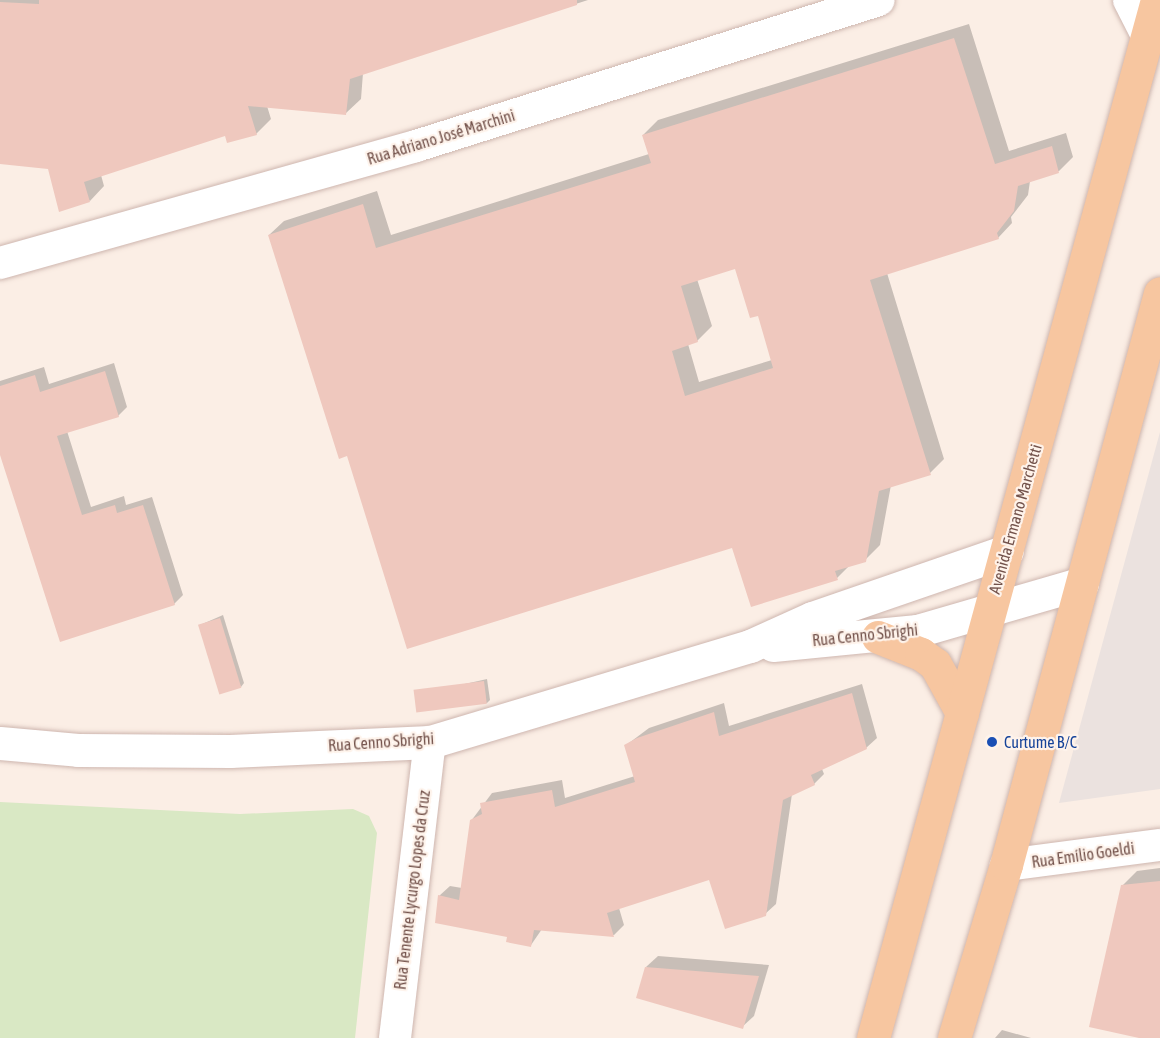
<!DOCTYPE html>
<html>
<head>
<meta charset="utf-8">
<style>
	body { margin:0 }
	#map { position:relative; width:1160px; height:1038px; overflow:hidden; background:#fbeee5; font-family:"Asap Condensed",sans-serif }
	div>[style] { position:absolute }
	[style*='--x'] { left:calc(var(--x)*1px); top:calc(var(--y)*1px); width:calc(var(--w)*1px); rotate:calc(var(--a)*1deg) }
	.industrial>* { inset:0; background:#ebe2df }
	.green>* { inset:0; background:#d9e8c4 }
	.shadow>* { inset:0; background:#0003 }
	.building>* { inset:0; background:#efc8be; transform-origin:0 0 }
	.roads { filter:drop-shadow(0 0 2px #ceb6af) drop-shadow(0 0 2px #ceb6af) }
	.street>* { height:32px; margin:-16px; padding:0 16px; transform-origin:16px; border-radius:16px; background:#fff }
	.secondary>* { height:33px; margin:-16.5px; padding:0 16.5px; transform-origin:16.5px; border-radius:16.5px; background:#fff }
	.primary>* { height:33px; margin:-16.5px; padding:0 16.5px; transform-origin:16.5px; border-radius:16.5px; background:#f7c6a0 }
	.dots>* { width:16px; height:16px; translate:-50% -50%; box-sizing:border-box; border:3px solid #fef3eb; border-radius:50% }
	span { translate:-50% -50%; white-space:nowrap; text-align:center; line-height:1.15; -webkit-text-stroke:4.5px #fef3eb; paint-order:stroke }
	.street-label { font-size:16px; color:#73524b }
	.transit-label { font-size:16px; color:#164399 }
	.left { translate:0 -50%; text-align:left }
</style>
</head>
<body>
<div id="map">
	<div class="industrial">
		<i style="clip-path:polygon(1160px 432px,1160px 789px,1059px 803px)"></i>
	</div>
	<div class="green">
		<i style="clip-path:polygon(0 802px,240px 814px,353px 809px,369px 816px,377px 833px,355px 1038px,0 1038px)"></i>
	</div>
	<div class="shadow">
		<i style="clip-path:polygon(0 0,588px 0,363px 73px,361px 99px,346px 113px,267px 106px,271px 119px,256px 134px,226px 134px,101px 175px,104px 186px,90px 201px,49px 168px,0 163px)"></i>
		<i style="clip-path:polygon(evenodd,969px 24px,1009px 151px,1066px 133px,1073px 157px,1059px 171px,1030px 181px,1028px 195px,1011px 217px,1012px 223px,998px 238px,887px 273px,944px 459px,930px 473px,891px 485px,880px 545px,865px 560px,851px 564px,837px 578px,733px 546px,348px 455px,269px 235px,284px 221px,377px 191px,391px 235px,649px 154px,643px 135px,658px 120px,969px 24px,735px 267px,759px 314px,772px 360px,699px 382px,688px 344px,697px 341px,712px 326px,697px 279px,735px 267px)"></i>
		<i style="clip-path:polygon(114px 363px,127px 407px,118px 416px,67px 431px,91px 507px,124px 496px,126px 505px,152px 497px,183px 595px,174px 604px,0 452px,0 381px,44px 367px,49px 384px)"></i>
		<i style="clip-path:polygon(223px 615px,244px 683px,241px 687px,200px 625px)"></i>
		<i style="clip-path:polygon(487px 679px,490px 700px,487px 703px,416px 695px)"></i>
		<i style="clip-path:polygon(862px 684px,877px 738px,866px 748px,822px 769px,824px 774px,814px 784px,792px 794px,776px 904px,765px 914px,710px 878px,619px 908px,624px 925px,614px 935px,542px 929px,531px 945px,439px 896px,450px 886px,462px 888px,471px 821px,492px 793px,562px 780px,565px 798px,635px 776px,625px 746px,649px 728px,724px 703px,729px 726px)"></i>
		<i style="clip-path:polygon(1160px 868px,1160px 1038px,1146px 1038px,1122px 886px,1137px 871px)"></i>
		<i style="clip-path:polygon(658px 956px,769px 965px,754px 1016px,742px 1027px,646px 967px)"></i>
		<i style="clip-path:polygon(1002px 1030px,1031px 1038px,995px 1038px)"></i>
	</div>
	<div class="building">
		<i style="clip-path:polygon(39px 0,577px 0,577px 5px,350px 79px,346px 115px,248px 106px,257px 135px,227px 143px,225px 136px,84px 182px,90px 202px,59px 212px,48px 169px,0 164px,0 2px,39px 4px)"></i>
		<i style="clip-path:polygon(evenodd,954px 38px,995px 164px,1052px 146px,1059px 173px,1018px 186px,1014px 211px,997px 233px,999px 239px,870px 280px,931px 475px,879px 491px,866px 562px,835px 571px,838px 580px,751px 607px,732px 548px,407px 649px,347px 456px,339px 459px,268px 235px,363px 204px,376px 248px,651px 163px,642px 135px,954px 38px,735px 269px,750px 318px,758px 316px,773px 368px,685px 396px,672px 351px,698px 342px,681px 286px,735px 269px)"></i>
		<i style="clip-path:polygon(105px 371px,119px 417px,57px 436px,82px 515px,115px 505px,117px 513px,143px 505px,175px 605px,60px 642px,0 455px,0 386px,35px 375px,40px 392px)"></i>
		<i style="left:220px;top:618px;width:73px;height:23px;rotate:73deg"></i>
		<i style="left:484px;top:681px;width:23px;height:71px;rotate:83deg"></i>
		<i style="clip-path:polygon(852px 693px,867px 749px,811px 775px,815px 785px,783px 800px,766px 916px,725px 929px,709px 880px,607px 913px,614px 937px,534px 930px,531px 947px,506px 942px,507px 937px,435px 923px,438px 895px,459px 900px,470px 820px,482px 814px,480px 803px,552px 790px,555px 807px,635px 782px,624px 745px,637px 738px,714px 712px,719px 736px)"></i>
		<i style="clip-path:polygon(1160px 881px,1160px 1038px,1139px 1038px,1089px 1027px,1121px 885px)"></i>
		<i style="clip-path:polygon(645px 967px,759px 976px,743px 1029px,636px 998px)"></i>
	</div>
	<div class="roads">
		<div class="street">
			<i style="--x:1129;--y:0;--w:39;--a:63"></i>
			<i style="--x:0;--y:263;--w:432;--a:-15.7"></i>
			<i style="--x:416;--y:146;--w:485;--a:-17.5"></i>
			<i style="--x:1006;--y:865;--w:155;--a:-7.4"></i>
			<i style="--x:395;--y:1038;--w:298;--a:-83.3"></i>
		</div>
		<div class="secondary">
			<i style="--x:773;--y:645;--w:145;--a:-5.6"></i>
			<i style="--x:917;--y:631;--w:172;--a:-16.2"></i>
			<i style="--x:0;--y:743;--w:78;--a:5.1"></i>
			<i style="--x:78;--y:750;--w:152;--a:0.4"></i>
			<i style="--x:230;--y:751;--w:200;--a:-2.6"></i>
			<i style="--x:430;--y:742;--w:334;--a:-16.7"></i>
			<i style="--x:750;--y:646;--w:68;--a:-24.3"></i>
			<i style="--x:812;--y:618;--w:206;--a:-19"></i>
		</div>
		<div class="primary">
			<i style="--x:878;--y:637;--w:46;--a:21.6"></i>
			<i style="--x:921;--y:654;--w:17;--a:36"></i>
			<i style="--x:935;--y:664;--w:56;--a:61.1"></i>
			<i style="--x:873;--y:1038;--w:1076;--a:-74.7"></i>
			<i style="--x:954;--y:1038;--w:181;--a:-73.3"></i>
			<i style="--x:1006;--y:865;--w:592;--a:-74.93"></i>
		</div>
	</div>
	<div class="dots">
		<i style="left:992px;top:742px;background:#1a4fb4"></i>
	</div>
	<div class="street-label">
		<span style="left:441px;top:137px;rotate:-17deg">Rua Adriano José Marchini</span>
		<span style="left:1015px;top:519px;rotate:-74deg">Avenida Ermano Marchetti</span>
		<span style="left:865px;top:635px;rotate:-6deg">Rua Cenno Sbrighi</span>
		<span style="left:381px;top:742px;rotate:-4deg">Rua Cenno Sbrighi</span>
		<span style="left:1083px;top:855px;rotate:-8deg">Rua Emílio Goeldi</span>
		<span style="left:412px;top:890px;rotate:-83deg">Rua Tenente Lycurgo Lopes da Cruz</span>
	</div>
	<div class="transit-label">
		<span class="left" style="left:1004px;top:742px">Curtume B/C</span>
	</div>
</div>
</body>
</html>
